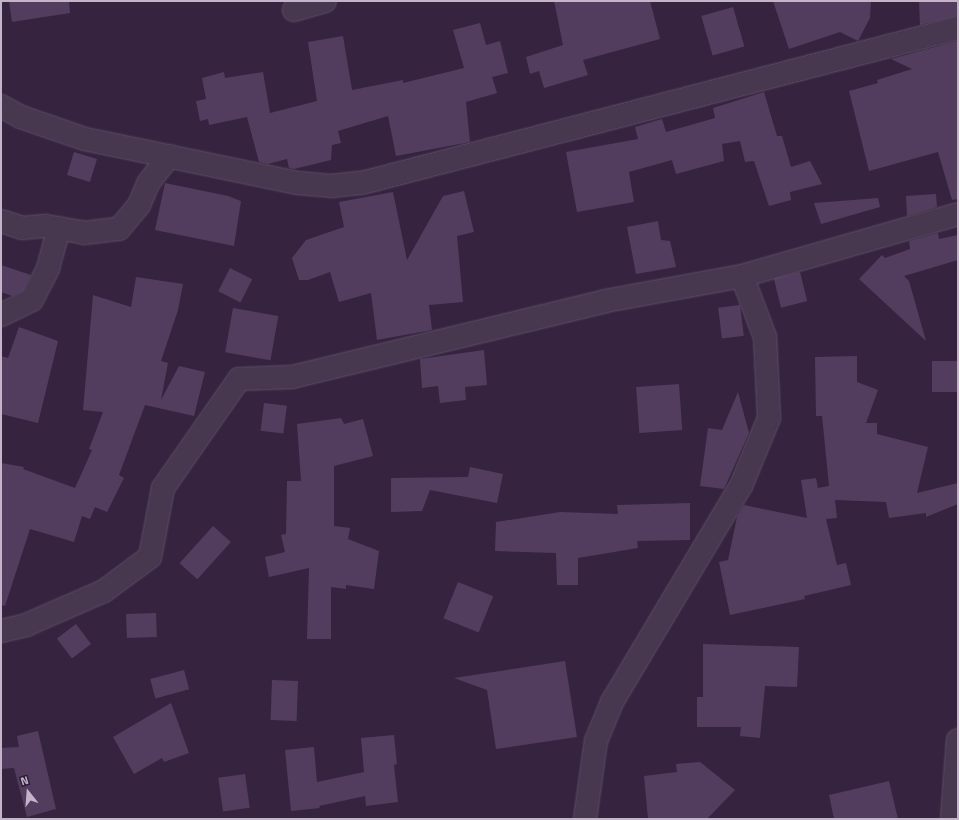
<!DOCTYPE html>
<html>
<head>
<meta charset="utf-8">
<style>
	body { margin:0 }
	#map { position:relative; width:959px; height:820px; overflow:hidden; background:#362340; font-family:"Titillium Web",sans-serif }
	div>[style] { position:absolute }
	[style*='--x'] { left:calc(var(--x)*1px); top:calc(var(--y)*1px); width:calc(var(--w)*1px); rotate:calc(var(--a)*1deg) }
	.building>* { inset:0; background:#523d5e; transform-origin:0 0 }
	.roads { filter:drop-shadow(0 0 1px #5f4f67) drop-shadow(0 0 1px #5f4f67) }
	.minor>* { height:22px; margin:-11px; padding:0 11px; transform-origin:11px; border-radius:11px; background:#47374f }
	span { translate:-50% -50%; white-space:nowrap; text-align:center; line-height:1.15; -webkit-text-stroke:3px #2c1c34; paint-order:stroke }
	.frame { position:absolute; inset:0; border:2px solid #c3b4ca; pointer-events:none }
	.north { position:absolute; left:8px; top:772px; width:40px; height:40px; -webkit-text-stroke:3px #2c1c34; paint-order:stroke; rotate:343deg; font-size:11px; font-weight:700; line-height:16px; text-align:center; color:#c3b4ca }
	.north::after { content:''; display:block; margin:auto; width:14px; height:18px; background:#c3b4ca; clip-path:polygon(50% 0,100% 100%,50% 72%,0 100%) }
</style>
</head>
<body>
<div id="map">
	<div class="building">
		<i style="clip-path:polygon(9px 1px,69px 1px,70px 13px,12px 22px)"></i>
		<i style="clip-path:polygon(554px 1px,650px 1px,660px 39px,583px 60px,588px 75px,544px 88px,539px 71px,530px 74px,526px 57px,563px 45px)"></i>
		<i style="clip-path:polygon(773px 1px,871px 1px,870px 18px,858px 41px,840px 32px,789px 49px)"></i>
		<i style="clip-path:polygon(919px 1px,957px 1px,957px 16px,920px 25px)"></i>
		<i style="left:733px;top:7px;width:41px;height:33px;rotate:74deg"></i>
		<i style="clip-path:polygon(480px 23px,486px 45px,500px 41px,508px 73px,492px 77px,497px 93px,466px 102px,470px 142px,396px 156px,388px 116px,338px 131px,341px 143px,332px 145px,331px 160px,294px 169px,289px 168px,287px 159px,268px 164px,259px 162px,247px 117px,209px 125px,208px 119px,200px 121px,196px 101px,206px 99px,202px 78px,224px 72px,225px 78px,263px 72px,270px 113px,317px 101px,308px 42px,343px 36px,352px 90px,403px 80px,403px 83px,464px 68px,453px 30px)"></i>
		<i style="clip-path:polygon(957px 41px,958px 199px,952px 200px,938px 152px,869px 171px,849px 91px,878px 83px,877px 80px,912px 69px,891px 59px)"></i>
		<i style="clip-path:polygon(764px 92px,777px 136px,782px 136px,791px 167px,810px 161px,822px 184px,790px 192px,791px 200px,769px 206px,754px 161px,745px 162px,740px 141px,722px 144px,724px 161px,676px 174px,672px 160px,629px 172px,634px 202px,577px 212px,566px 152px,638px 139px,635px 127px,662px 119px,666px 132px,715px 118px,713px 108px)"></i>
		<i style="left:74px;top:152px;width:24px;height:24px;rotate:17deg"></i>
		<i style="clip-path:polygon(165px 183px,228px 196px,241px 201px,234px 246px,155px 230px)"></i>
		<i style="clip-path:polygon(464px 191px,474px 232px,457px 236px,463px 302px,429px 305px,432px 330px,377px 340px,371px 293px,339px 302px,330px 272px,308px 280px,299px 280px,292px 258px,306px 240px,344px 227px,339px 202px,393px 192px,407px 260px,443px 196px)"></i>
		<i style="clip-path:polygon(936px 194px,937px 207px,907px 216px,906px 196px)"></i>
		<i style="clip-path:polygon(878px 198px,880px 207px,821px 224px,814px 203px)"></i>
		<i style="clip-path:polygon(658px 221px,661px 240px,670px 241px,676px 267px,636px 274px,627px 227px)"></i>
		<i style="clip-path:polygon(938px 233px,939px 239px,958px 235px,958px 260px,904px 276px,909px 281px,926px 341px,859px 279px,882px 255px,885px 258px,910px 249px,909px 241px)"></i>
		<i style="clip-path:polygon(1px 265px,31px 275px,23px 291px,12px 296px,1px 292px)"></i>
		<i style="left:230px;top:268px;width:25px;height:26px;rotate:27deg"></i>
		<i style="left:800px;top:272px;width:30px;height:27px;rotate:76deg"></i>
		<i style="clip-path:polygon(136px 277px,183px 284px,178px 310px,161px 361px,168px 363px,161px 400px,179px 366px,205px 372px,194px 416px,145px 405px,119px 475px,124px 478px,107px 512px,95px 507px,90px 519px,82px 516px,74px 542px,30px 529px,5px 606px,1px 605px,1px 463px,24px 467px,23px 469px,75px 488px,92px 450px,89px 449px,103px 412px,83px 410px,93px 295px,131px 307px)"></i>
		<i style="left:740px;top:305px;width:31px;height:22px;rotate:83deg"></i>
		<i style="left:233px;top:308px;width:46px;height:45px;rotate:10deg"></i>
		<i style="clip-path:polygon(19px 327px,58px 341px,38px 423px,1px 414px,1px 356px,8px 358px)"></i>
		<i style="clip-path:polygon(484px 350px,487px 385px,465px 387px,466px 400px,440px 403px,438px 386px,422px 388px,420px 359px)"></i>
		<i style="clip-path:polygon(857px 356px,857px 382px,878px 390px,866px 423px,877px 423px,877px 434px,928px 447px,917px 493px,958px 483px,958px 504px,926px 517px,926px 513px,889px 518px,886px 502px,835px 500px,837px 518px,826px 519px,837px 565px,846px 563px,851px 585px,804px 596px,805px 599px,730px 615px,719px 562px,728px 560px,737px 517px,744px 505px,807px 518px,801px 480px,816px 478px,818px 488px,829px 486px,822px 416px,816px 416px,815px 357px)"></i>
		<i style="left:958px;top:361px;width:31px;height:26px;rotate:90deg"></i>
		<i style="left:679px;top:384px;width:46px;height:43px;rotate:86deg"></i>
		<i style="clip-path:polygon(738px 392px,749px 433px,724px 489px,700px 486px,708px 428px,722px 430px)"></i>
		<i style="left:264px;top:403px;width:23px;height:28px;rotate:7deg"></i>
		<i style="clip-path:polygon(341px 418px,344px 424px,363px 419px,373px 456px,334px 466px,334px 526px,350px 528px,348px 539px,379px 551px,374px 589px,346px 585px,346px 589px,331px 587px,331px 639px,307px 639px,309px 568px,269px 577px,265px 557px,285px 552px,281px 535px,286px 534px,287px 481px,301px 481px,297px 424px)"></i>
		<i style="clip-path:polygon(470px 467px,503px 474px,497px 503px,430px 490px,422px 511px,391px 512px,391px 478px,468px 477px)"></i>
		<i style="clip-path:polygon(690px 503px,690px 540px,637px 541px,638px 548px,578px 558px,578px 585px,557px 585px,556px 553px,495px 551px,496px 522px,560px 512px,618px 514px,617px 505px)"></i>
		<i style="left:213px;top:526px;width:24px;height:50px;rotate:42deg"></i>
		<i style="left:458px;top:582px;width:38px;height:39px;rotate:22deg"></i>
		<i style="left:156px;top:613px;width:24px;height:30px;rotate:88deg"></i>
		<i style="left:76px;top:624px;width:25px;height:24px;rotate:53deg"></i>
		<i style="clip-path:polygon(703px 644px,799px 647px,797px 687px,765px 686px,760px 738px,740px 736px,741px 727px,697px 727px,697px 697px,703px 697px)"></i>
		<i style="clip-path:polygon(565px 661px,577px 737px,496px 749px,487px 690px,454px 678px)"></i>
		<i style="left:184px;top:670px;width:20px;height:35px;rotate:75deg"></i>
		<i style="left:272px;top:680px;width:26px;height:40px;rotate:2deg"></i>
		<i style="clip-path:polygon(171px 703px,189px 753px,164px 762px,162px 758px,134px 774px,113px 737px)"></i>
		<i style="clip-path:polygon(38px 731px,56px 809px,27px 817px,14px 768px,1px 769px,1px 748px,19px 747px,17px 736px)"></i>
		<i style="clip-path:polygon(394px 735px,397px 764px,394px 765px,398px 802px,366px 806px,365px 796px,319px 806px,320px 808px,291px 811px,285px 750px,314px 747px,317px 782px,364px 772px,361px 738px)"></i>
		<i style="clip-path:polygon(700px 762px,735px 790px,707px 819px,648px 819px,644px 776px,677px 772px,676px 764px)"></i>
		<i style="left:245px;top:774px;width:34px;height:27px;rotate:82deg"></i>
		<i style="clip-path:polygon(889px 781px,898px 819px,834px 819px,829px 795px)"></i>
	</div>
	<div class="roads">
		<div class="minor">
			<i style="--x:294;--y:10;--w:32;--a:-16"></i>
			<i style="--x:1;--y:106;--w:23;--a:29"></i>
			<i style="--x:21;--y:117;--w:68;--a:19"></i>
			<i style="--x:85;--y:139;--w:217;--a:11.7"></i>
			<i style="--x:298;--y:183;--w:33;--a:5"></i>
			<i style="--x:331;--y:186;--w:31;--a:-6"></i>
			<i style="--x:362;--y:183;--w:616;--a:-14.58"></i>
			<i style="--x:1;--y:221;--w:22;--a:18"></i>
			<i style="--x:22;--y:228;--w:24;--a:-5"></i>
			<i style="--x:46;--y:226;--w:39;--a:10"></i>
			<i style="--x:84;--y:233;--w:35;--a:-7"></i>
			<i style="--x:119;--y:229;--w:31;--a:-50"></i>
			<i style="--x:139;--y:205;--w:25;--a:-67"></i>
			<i style="--x:149;--y:182;--w:33;--a:-52"></i>
			<i style="--x:1;--y:315;--w:34;--a:-26"></i>
			<i style="--x:32;--y:300;--w:36;--a:-63"></i>
			<i style="--x:48;--y:268;--w:41;--a:-74.6"></i>
			<i style="--x:1;--y:631;--w:26;--a:-13"></i>
			<i style="--x:26;--y:625;--w:85;--a:-23.6"></i>
			<i style="--x:104;--y:591;--w:57;--a:-36.5"></i>
			<i style="--x:150;--y:557;--w:70;--a:-79.3"></i>
			<i style="--x:163;--y:488;--w:133;--a:-55.1"></i>
			<i style="--x:239;--y:379;--w:53;--a:-2.2"></i>
			<i style="--x:292;--y:377;--w:322;--a:-13.6"></i>
			<i style="--x:605;--y:301;--w:139;--a:-10.3"></i>
			<i style="--x:742;--y:276;--w:225;--a:-16"></i>
			<i style="--x:585;--y:819;--w:79;--a:-82"></i>
			<i style="--x:596;--y:741;--w:42;--a:-67.7"></i>
			<i style="--x:612;--y:702;--w:252;--a:-59.2"></i>
			<i style="--x:741;--y:486;--w:74;--a:-67.6"></i>
			<i style="--x:769;--y:418;--w:81;--a:-92.8"></i>
			<i style="--x:765;--y:337;--w:65;--a:-110.7"></i>
			<i style="--x:952;--y:819;--w:79;--a:-85.7"></i>
		</div>
	</div>
	<div class="frame"></div>
	<div class="north">N</div>
</div>
</body>
</html>
